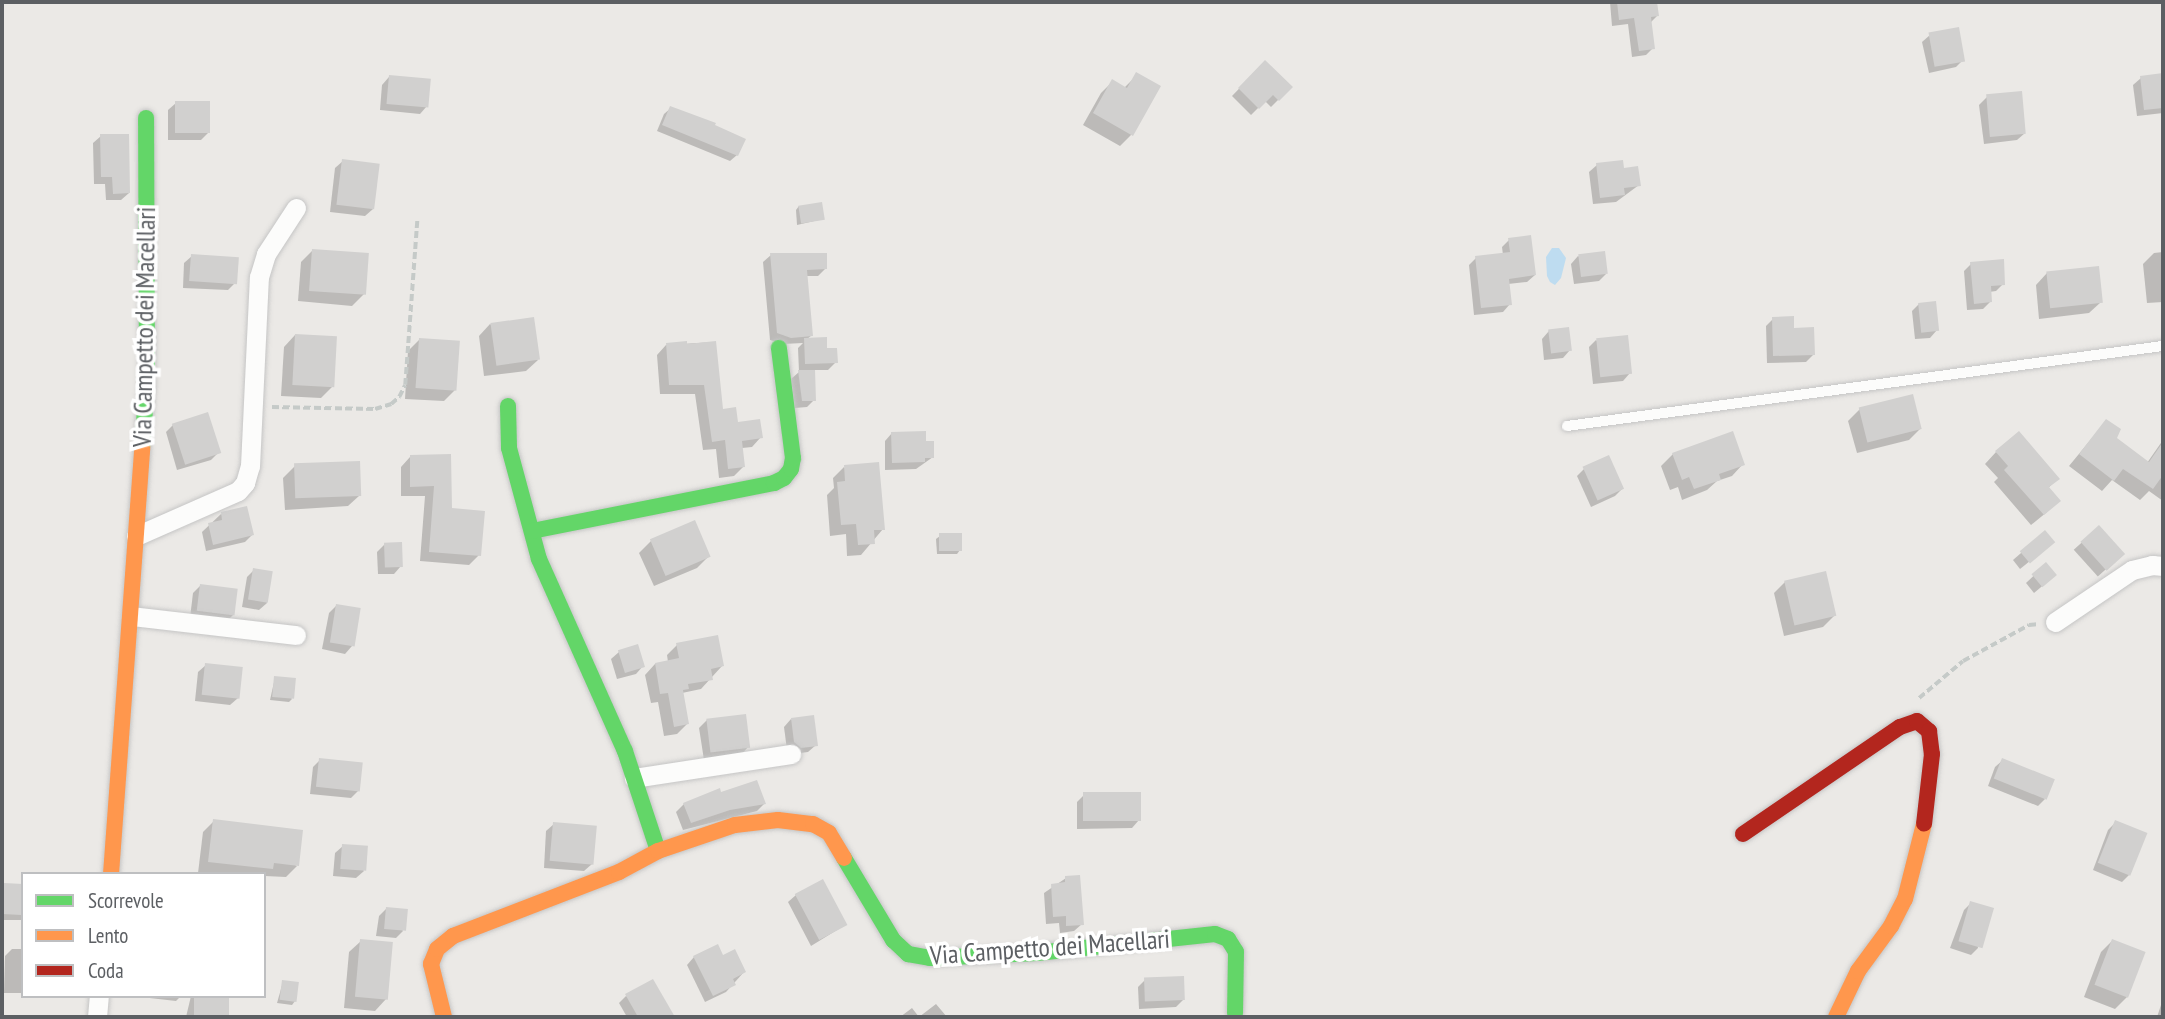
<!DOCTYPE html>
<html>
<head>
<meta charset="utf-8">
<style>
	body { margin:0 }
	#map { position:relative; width:2165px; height:1019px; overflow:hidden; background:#ebe9e6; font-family:"PT Sans Narrow",sans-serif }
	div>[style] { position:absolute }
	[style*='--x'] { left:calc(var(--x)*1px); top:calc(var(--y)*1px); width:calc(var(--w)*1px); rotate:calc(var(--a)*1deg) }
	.water>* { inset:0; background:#bedcf0 }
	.shadow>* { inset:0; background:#0003; transform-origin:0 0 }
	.building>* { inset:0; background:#d1d0cf; transform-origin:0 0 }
	.path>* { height:3.5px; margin-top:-1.75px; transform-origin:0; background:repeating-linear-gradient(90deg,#c5cac8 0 7px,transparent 0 10.5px) }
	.roads { filter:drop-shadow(0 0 2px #c5c5c5) drop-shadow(0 0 2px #c5c5c5) }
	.lane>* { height:10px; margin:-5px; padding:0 5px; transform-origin:5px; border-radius:5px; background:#fcfcfb }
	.street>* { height:19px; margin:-9.5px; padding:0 9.5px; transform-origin:9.5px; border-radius:9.5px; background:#fcfcfb }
	.fast>* { height:16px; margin:-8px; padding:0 8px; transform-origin:8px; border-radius:8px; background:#63d668 }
	.slow>* { height:16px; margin:-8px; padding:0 8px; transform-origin:8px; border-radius:8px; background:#ff974d }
	.jam>* { height:16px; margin:-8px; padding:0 8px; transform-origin:8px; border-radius:8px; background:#b3261e }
	span { translate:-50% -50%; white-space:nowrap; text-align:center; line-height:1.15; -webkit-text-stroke:7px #fff; paint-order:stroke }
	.street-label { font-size:26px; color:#5c5f63 }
	.frame { position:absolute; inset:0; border:4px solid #5c5f63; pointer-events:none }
	.legend { position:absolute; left:21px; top:872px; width:245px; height:126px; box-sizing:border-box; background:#fff; border:2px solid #bebfc1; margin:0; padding:9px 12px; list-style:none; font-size:21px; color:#5c5f63 }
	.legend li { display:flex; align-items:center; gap:14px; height:35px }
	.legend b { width:35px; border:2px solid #bebfc1 }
</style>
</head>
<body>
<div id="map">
	<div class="water">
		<i style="clip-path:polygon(1552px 248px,1559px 248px,1566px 258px,1561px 278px,1555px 285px,1550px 282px,1547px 276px,1546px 257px)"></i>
	</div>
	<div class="shadow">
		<i style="clip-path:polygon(1610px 2px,1656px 2px,1657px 16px,1650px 23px,1653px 48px,1646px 55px,1632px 57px,1628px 24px,1612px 26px)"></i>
		<i style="clip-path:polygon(1930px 35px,1963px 60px,1956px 67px,1929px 73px,1922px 42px)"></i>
		<i style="clip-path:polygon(1265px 62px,1291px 87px,1271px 107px,1265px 101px,1251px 115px,1232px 96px)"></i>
		<i style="clip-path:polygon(1137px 75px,1131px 135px,1120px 146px,1083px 125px,1101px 93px,1112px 82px,1124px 88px)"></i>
		<i style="clip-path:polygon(2163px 75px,2163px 113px,2137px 116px,2133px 85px,2141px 78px)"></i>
		<i style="clip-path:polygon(389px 77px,427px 106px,420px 114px,380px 110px,382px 85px)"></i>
		<i style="clip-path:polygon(1987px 97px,2025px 133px,2017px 140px,1984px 144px,1979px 105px)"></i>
		<i style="clip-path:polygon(176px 103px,208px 133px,201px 140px,168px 140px,168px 110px)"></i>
		<i style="clip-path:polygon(671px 108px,737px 155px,730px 161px,657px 131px,664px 114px)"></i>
		<i style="clip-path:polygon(101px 136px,129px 193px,121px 200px,106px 200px,105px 184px,94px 184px,93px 143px)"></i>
		<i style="clip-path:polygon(343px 161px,373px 209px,365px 216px,330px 212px,335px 168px)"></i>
		<i style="clip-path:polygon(1597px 165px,1623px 170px,1639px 185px,1616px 202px,1593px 204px,1589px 172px)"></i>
		<i style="clip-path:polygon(799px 206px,823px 219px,797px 225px,796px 210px)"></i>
		<i style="clip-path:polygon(1509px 240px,1535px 275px,1527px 282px,1508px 284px,1510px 304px,1503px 312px,1474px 315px,1469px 265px,1476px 258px,1503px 255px,1502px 247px)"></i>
		<i style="clip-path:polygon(312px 251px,364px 294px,352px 306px,298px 301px,301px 262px)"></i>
		<i style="clip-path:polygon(2163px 252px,2163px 302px,2147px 303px,2143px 264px,2154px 253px)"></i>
		<i style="clip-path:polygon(771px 255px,825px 269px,818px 276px,806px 276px,812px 335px,806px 340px,826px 350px,836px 362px,828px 370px,813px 370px,814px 400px,807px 407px,795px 408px,791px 379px,799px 372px,798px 348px,803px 343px,783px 344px,770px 340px,763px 262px)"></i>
		<i style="clip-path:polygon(192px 256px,235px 283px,228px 290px,183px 288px,184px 263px)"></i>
		<i style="clip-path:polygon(1578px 256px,1606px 274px,1599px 281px,1574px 284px,1571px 264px)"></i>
		<i style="clip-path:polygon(1971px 264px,2003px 284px,1996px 291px,1989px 292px,1990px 302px,1983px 309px,1967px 310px,1964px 271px)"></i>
		<i style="clip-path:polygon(2047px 273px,2101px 302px,2089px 313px,2039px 319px,2036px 285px)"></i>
		<i style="clip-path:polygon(1919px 304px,1937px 330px,1930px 338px,1915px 339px,1912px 311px)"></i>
		<i style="clip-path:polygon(1773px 319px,1792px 329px,1813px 355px,1806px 362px,1767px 363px,1766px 326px)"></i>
		<i style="clip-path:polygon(490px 324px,538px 360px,526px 371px,484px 376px,479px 336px)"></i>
		<i style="clip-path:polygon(1549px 331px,1570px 350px,1563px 358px,1544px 360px,1542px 339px)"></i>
		<i style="clip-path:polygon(295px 335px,332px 387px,321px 398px,281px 396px,284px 347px)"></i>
		<i style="clip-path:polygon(419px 340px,455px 390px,444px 401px,405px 399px,408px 351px)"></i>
		<i style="clip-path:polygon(1596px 340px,1630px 373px,1623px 381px,1593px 384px,1589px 347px)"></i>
		<i style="clip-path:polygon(714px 342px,721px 411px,736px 424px,761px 437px,752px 447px,742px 448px,744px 466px,734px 476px,719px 478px,716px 449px,703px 450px,695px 394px,660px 394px,657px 355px,666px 345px)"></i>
		<i style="clip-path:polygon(1860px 409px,1920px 429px,1909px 440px,1857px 453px,1848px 421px)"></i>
		<i style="clip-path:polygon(2106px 421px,2115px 439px,2147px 463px,2163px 440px,2163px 501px,2149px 491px,2140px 500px,2112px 480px,2102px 491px,2069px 466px)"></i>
		<i style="clip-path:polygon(173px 425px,219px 452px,211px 460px,177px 470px,166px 432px)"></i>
		<i style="clip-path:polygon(892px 433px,925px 443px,933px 457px,916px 469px,885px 470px,885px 441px)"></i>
		<i style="clip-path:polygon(1996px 452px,2058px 479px,2048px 488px,2047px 512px,2031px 525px,1994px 482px,1998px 478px,1985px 464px)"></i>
		<i style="clip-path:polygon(1673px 454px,1743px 464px,1732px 476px,1717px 481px,1707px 490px,1682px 500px,1678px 487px,1670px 490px,1661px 466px)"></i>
		<i style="clip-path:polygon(449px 456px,450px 510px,479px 555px,469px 565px,420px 561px,425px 496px,401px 496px,401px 467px,410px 457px)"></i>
		<i style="clip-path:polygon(295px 466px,360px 495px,348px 506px,285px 510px,283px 478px)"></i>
		<i style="clip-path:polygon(844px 467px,883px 529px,861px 555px,847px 556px,846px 534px,830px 536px,827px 495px,834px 488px,833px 478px)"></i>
		<i style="clip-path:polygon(1584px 469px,1622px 489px,1615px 496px,1591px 507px,1577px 476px)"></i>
		<i style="clip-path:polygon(221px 514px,252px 535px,245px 542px,206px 551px,202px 532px)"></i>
		<i style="left:2099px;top:527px;width:36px;height:34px;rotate:48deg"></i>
		<i style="clip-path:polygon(2045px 532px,2045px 549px,2020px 569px,2013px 560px)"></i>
		<i style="clip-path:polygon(940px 536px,960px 550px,957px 554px,937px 554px,936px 539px)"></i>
		<i style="clip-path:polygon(651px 541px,709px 556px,697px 568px,654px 586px,639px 553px)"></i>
		<i style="clip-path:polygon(385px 544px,401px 566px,394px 574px,378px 574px,377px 552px)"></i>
		<i style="clip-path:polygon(2045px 565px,2047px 582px,2034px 593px,2026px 583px)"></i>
		<i style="clip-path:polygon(254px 570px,267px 603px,259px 610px,242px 607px,247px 577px)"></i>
		<i style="clip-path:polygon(1785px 582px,1834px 616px,1823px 627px,1784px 636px,1774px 593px)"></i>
		<i style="clip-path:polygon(200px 586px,233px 615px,226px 622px,190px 618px,193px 593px)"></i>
		<i style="clip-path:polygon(336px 606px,352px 646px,345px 654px,322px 649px,329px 613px)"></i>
		<i style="clip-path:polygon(677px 645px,722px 666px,701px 689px,682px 693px,687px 724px,677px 734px,664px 736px,658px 702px,651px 703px,645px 675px,655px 664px,668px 662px,667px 655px)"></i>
		<i style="clip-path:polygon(619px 652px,643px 666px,636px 674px,617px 679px,611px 659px)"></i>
		<i style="clip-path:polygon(206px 665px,238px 698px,230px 705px,195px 701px,198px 672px)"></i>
		<i style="clip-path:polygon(275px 678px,292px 699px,289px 702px,270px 700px)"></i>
		<i style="clip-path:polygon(791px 719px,816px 745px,808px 752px,793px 754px,787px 750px,784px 727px)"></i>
		<i style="clip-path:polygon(707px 720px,748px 747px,741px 755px,704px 760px,699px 728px)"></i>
		<i style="clip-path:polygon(320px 760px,358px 791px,351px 798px,310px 794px,313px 767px)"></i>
		<i style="clip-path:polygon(2003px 760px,2045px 799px,2038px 806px,1988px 786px,1995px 767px)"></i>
		<i style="clip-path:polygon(720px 794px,764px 804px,757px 811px,683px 830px,676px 812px,684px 804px)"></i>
		<i style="clip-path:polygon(1084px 795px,1139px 820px,1132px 828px,1077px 829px,1077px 802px)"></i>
		<i style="clip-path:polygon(214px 821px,297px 866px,286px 877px,198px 873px,203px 832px)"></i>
		<i style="clip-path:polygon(2116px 822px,2130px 874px,2122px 882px,2093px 870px,2108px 830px)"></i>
		<i style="clip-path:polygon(554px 824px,592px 864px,584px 871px,544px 868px,546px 831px)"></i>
		<i style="clip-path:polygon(343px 846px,364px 871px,356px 878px,333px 876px,335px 853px)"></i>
		<i style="clip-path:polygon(1066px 878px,1082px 924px,1074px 931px,1060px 933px,1059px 923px,1046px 924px,1044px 893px)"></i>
		<i style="left:4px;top:885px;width:19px;height:35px"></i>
		<i style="clip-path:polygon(796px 895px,845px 925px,811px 946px,788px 902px)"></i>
		<i style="clip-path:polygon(1971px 903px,1978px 948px,1971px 955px,1950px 948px,1964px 910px)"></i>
		<i style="clip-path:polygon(386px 909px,403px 931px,396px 938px,376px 936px,379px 916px)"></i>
		<i style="clip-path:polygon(361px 941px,386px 999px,375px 1011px,344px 1008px,349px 952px)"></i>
		<i style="clip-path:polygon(2112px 941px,2127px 997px,2115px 1009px,2084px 997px,2101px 952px)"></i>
		<i style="clip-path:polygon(12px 949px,23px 949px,23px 993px,4px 993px,5px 956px)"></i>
		<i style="clip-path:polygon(694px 957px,722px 957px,744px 972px,726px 992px,705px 1002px,687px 965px)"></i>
		<i style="clip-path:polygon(1145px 980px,1183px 1000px,1176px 1007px,1139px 1009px,1138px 987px)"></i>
		<i style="clip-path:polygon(283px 982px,295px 1001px,292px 1005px,277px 1003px)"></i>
		<i style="clip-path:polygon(132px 996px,181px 996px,176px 1001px)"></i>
		<i style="clip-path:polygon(191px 996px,227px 996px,225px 1017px,186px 1017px)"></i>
		<i style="clip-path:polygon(626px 996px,673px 1016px,627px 1017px,619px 1003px)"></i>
		<i style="clip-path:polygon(2163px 999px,2163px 1017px,2157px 1017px)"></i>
		<i style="clip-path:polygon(936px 1004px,947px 1017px,900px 1017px,912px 1008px,919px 1017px)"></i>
	</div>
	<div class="building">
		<i style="clip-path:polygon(1617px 2px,1657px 2px,1659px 16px,1651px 17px,1655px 49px,1639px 51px,1634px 18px,1619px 20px)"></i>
		<i style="left:1959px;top:27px;width:35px;height:31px;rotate:80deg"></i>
		<i style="clip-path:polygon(1265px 60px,1293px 87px,1279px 101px,1273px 95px,1259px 109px,1238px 88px)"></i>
		<i style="clip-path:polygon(1136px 72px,1161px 86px,1133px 136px,1093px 113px,1112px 79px,1127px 88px)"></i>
		<i style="clip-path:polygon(2163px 73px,2163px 108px,2144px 110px,2140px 76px)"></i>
		<i style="left:389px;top:75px;width:42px;height:29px;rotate:5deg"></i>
		<i style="left:2022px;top:91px;width:43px;height:36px;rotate:85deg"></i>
		<i style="left:175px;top:101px;width:35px;height:32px"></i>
		<i style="clip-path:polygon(670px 106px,716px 123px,715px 125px,746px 139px,738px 156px,662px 125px)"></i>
		<i style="clip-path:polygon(100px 134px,129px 134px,130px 193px,113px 194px,112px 177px,101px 177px)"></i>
		<i style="left:342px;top:159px;width:38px;height:46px;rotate:7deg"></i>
		<i style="clip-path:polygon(1623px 160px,1624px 168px,1638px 166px,1641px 186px,1624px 188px,1625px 195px,1600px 198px,1596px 163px)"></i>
		<i style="left:822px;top:202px;width:18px;height:24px;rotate:81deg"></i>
		<i style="clip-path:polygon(1531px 235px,1536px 275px,1509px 279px,1512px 305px,1481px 308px,1475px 256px,1510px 252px,1508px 238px)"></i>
		<i style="left:312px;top:249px;width:57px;height:42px;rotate:4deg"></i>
		<i style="left:1605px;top:251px;width:23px;height:27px;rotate:83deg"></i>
		<i style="clip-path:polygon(770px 253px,827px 253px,827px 269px,807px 270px,813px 336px,791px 338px,777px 333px)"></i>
		<i style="left:191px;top:254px;width:48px;height:27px;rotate:4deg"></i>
		<i style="clip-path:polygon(2004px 259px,2005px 285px,1991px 286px,1992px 302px,1974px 304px,1970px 262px)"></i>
		<i style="left:2099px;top:266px;width:37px;height:53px;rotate:84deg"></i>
		<i style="left:1936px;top:301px;width:30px;height:18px;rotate:84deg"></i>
		<i style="clip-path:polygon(1794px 316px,1794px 328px,1814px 327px,1815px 355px,1773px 356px,1772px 317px)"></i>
		<i style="left:534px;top:317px;width:43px;height:44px;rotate:82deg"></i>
		<i style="left:1569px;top:327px;width:24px;height:21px;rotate:83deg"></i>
		<i style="left:295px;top:334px;width:42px;height:51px;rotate:3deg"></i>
		<i style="left:1628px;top:335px;width:39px;height:32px;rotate:84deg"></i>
		<i style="clip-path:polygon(827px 337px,827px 348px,837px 348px,838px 363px,805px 364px,804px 338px)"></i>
		<i style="left:419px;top:338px;width:41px;height:50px;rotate:4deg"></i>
		<i style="clip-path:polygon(687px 341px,687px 344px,716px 341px,723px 409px,736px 407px,738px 422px,760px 419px,763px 438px,742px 441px,745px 467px,728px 469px,725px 440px,712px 442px,704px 385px,669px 385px,666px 343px)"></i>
		<i style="clip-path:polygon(798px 370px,815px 370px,816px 401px,802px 401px)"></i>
		<i style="left:1913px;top:394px;width:36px;height:56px;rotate:76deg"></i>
		<i style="left:208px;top:412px;width:43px;height:38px;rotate:72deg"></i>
		<i style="clip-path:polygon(2106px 419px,2121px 429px,2117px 438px,2149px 462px,2163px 442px,2163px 475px,2153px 489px,2123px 469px,2114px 481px,2079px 454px)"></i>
		<i style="clip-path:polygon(926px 431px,926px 441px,934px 441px,934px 458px,925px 458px,925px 462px,892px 463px,891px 432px)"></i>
		<i style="clip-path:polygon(1733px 431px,1745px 465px,1719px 474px,1721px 480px,1694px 489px,1689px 477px,1682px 480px,1672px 453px)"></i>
		<i style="clip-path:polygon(2019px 431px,2060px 479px,2049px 487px,2061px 501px,2044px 515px,2004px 470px,2008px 466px,1995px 451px)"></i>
		<i style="clip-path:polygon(451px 454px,452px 508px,485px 511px,481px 556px,429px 552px,434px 486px,410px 487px,410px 455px)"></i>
		<i style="left:1609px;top:455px;width:37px;height:29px;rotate:66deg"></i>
		<i style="left:360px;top:461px;width:35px;height:66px;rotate:88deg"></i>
		<i style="clip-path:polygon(879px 462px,885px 530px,874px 530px,875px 544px,858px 545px,856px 524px,841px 525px,837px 482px,845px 481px,844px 465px)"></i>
		<i style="clip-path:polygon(247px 506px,254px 535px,213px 545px,208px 523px,222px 520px,221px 512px)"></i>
		<i style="left:695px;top:520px;width:40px;height:49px;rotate:67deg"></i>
		<i style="left:2099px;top:525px;width:39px;height:25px;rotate:48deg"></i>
		<i style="left:2045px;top:530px;width:16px;height:33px;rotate:50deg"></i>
		<i style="left:962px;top:533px;width:18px;height:23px;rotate:90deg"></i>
		<i style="left:402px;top:542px;width:25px;height:18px;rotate:88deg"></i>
		<i style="left:2046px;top:562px;width:17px;height:19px;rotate:50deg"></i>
		<i style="left:253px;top:568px;width:20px;height:32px;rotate:9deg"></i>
		<i style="left:1826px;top:571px;width:46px;height:43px;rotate:77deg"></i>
		<i style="left:200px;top:584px;width:38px;height:27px;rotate:7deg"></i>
		<i style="left:336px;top:604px;width:25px;height:39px;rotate:9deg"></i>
		<i style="clip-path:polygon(718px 635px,724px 666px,711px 669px,713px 680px,688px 684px,689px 689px,683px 690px,689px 724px,674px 727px,668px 693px,660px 694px,655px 663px,679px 658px,676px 643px)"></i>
		<i style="left:638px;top:644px;width:24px;height:21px;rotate:73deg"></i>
		<i style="left:205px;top:663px;width:38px;height:32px;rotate:6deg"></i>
		<i style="left:274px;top:676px;width:22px;height:21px;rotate:5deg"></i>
		<i style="left:746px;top:714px;width:34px;height:40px;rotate:83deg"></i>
		<i style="clip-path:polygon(814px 715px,818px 746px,801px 748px,794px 742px,791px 718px)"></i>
		<i style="left:319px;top:758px;width:44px;height:29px;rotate:6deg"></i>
		<i style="left:2002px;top:758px;width:57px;height:22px;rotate:22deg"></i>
		<i style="clip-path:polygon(757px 780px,766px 804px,730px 810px,691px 823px,683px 803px,720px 788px,721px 792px)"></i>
		<i style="left:1141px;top:792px;width:29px;height:58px;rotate:90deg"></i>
		<i style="clip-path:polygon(213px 819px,303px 830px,299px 866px,274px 863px,273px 869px,208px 862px)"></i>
		<i style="left:2115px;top:820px;width:35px;height:46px;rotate:22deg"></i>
		<i style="left:553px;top:822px;width:44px;height:39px;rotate:5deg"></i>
		<i style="left:342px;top:844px;width:26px;height:25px;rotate:4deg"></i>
		<i style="clip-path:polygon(1080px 875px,1084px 925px,1066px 926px,1066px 916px,1053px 917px,1051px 884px,1065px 882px,1065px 876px)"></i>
		<i style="left:823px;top:879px;width:52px;height:32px;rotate:62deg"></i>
		<i style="left:4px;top:883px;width:19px;height:31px;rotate:3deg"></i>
		<i style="left:1970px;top:901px;width:25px;height:42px;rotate:16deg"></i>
		<i style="left:386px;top:907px;width:22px;height:22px;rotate:5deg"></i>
		<i style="left:360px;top:939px;width:33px;height:58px;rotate:5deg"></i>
		<i style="left:2112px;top:939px;width:36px;height:49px;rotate:21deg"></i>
		<i style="clip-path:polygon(718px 944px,723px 955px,735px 949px,746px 972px,733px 979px,736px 985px,713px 996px,693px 956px)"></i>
		<i style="left:1184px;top:976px;width:24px;height:40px;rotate:88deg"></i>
		<i style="clip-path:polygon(653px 979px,675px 1017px,638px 1017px,625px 994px)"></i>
		<i style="left:282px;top:980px;width:17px;height:20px;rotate:7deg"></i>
		<i style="left:194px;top:996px;width:35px;height:21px"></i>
	</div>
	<div class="path">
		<i style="--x:272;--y:407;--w:103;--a:1.1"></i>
		<i style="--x:375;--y:409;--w:17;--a:-17"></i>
		<i style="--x:391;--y:404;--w:11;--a:-41"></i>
		<i style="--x:399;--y:397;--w:13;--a:-63"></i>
		<i style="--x:405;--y:385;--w:165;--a:-85.8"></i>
		<i style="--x:1919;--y:698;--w:57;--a:-40.1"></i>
		<i style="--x:1963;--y:661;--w:75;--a:-28.6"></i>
		<i style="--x:2029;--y:625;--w:10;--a:-6"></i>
	</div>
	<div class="roads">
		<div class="lane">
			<i style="--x:1567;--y:426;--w:601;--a:-7.65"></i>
		</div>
		<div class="street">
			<i style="--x:136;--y:536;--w:111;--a:-23.8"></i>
			<i style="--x:238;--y:491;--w:11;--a:-49"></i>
			<i style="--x:245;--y:483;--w:18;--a:-74"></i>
			<i style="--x:250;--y:466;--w:189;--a:-87.3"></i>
			<i style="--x:259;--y:277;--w:24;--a:-73"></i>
			<i style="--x:266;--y:254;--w:55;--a:-56.9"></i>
			<i style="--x:131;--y:616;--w:166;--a:6.6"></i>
			<i style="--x:2055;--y:622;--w:93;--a:-34"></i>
			<i style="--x:2132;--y:570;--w:21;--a:-14"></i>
			<i style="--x:2152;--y:565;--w:11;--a:5"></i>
			<i style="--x:634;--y:778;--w:159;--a:-8.7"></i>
			<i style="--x:97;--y:1017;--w:21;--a:-85"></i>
		</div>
		<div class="fast">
			<i style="--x:508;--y:406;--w:42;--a:88.6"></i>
			<i style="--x:509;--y:448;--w:115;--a:74.9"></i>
			<i style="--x:539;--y:559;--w:210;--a:65.9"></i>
			<i style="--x:625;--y:751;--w:105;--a:71.7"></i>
			<i style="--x:142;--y:448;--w:63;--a:-85.5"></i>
			<i style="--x:147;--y:385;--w:267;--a:-90.2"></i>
			<i style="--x:532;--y:531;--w:247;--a:-11.2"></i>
			<i style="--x:774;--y:483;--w:11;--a:-27"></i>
			<i style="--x:784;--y:478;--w:11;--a:-52"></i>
			<i style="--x:791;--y:469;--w:11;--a:-80"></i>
			<i style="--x:793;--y:458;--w:111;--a:-97.3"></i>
			<i style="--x:844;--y:858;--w:96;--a:59.1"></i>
			<i style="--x:893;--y:940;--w:21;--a:43"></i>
			<i style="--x:908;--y:954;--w:22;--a:10"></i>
			<i style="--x:930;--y:958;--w:107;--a:-2.7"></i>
			<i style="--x:1037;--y:953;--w:179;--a:-6.1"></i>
			<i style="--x:1215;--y:934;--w:14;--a:21"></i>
			<i style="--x:1228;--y:939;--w:15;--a:58"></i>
			<i style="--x:1236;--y:952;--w:61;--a:90.9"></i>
		</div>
		<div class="slow">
			<i style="--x:111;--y:874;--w:427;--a:-85.8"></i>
			<i style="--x:444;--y:1017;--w:55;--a:-103.8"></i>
			<i style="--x:431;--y:964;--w:16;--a:-68"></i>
			<i style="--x:437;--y:949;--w:21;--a:-39"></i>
			<i style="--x:453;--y:936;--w:178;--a:-21.1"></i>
			<i style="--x:619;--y:872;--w:44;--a:-28.3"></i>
			<i style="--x:658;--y:851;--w:81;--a:-18.7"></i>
			<i style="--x:735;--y:825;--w:43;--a:-6.6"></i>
			<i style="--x:778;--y:820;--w:35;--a:7"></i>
			<i style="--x:813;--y:824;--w:18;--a:29"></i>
			<i style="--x:829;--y:833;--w:29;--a:59"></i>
			<i style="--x:1836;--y:1017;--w:51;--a:-64.4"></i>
			<i style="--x:1858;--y:971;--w:56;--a:-53.7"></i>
			<i style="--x:1891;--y:926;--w:30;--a:-63"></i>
			<i style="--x:1905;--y:899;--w:77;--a:-75.8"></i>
		</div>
		<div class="jam">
			<i style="--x:1743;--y:834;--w:190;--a:-34.3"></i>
			<i style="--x:1900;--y:727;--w:18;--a:-19"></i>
			<i style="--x:1917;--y:721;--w:16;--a:40"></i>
			<i style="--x:1929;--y:731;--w:23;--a:83"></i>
			<i style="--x:1932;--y:754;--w:70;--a:96.5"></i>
		</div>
	</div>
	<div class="street-label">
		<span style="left:144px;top:327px;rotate:-89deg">Via Campetto dei Macellari</span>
		<span style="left:1050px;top:947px;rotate:-4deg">Via Campetto dei Macellari</span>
	</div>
	<div class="frame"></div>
	<ul class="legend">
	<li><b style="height:9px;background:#63d668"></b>Scorrevole</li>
	<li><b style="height:9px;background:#ff974d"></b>Lento</li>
	<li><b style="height:9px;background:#b3261e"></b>Coda</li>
	</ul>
</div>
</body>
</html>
